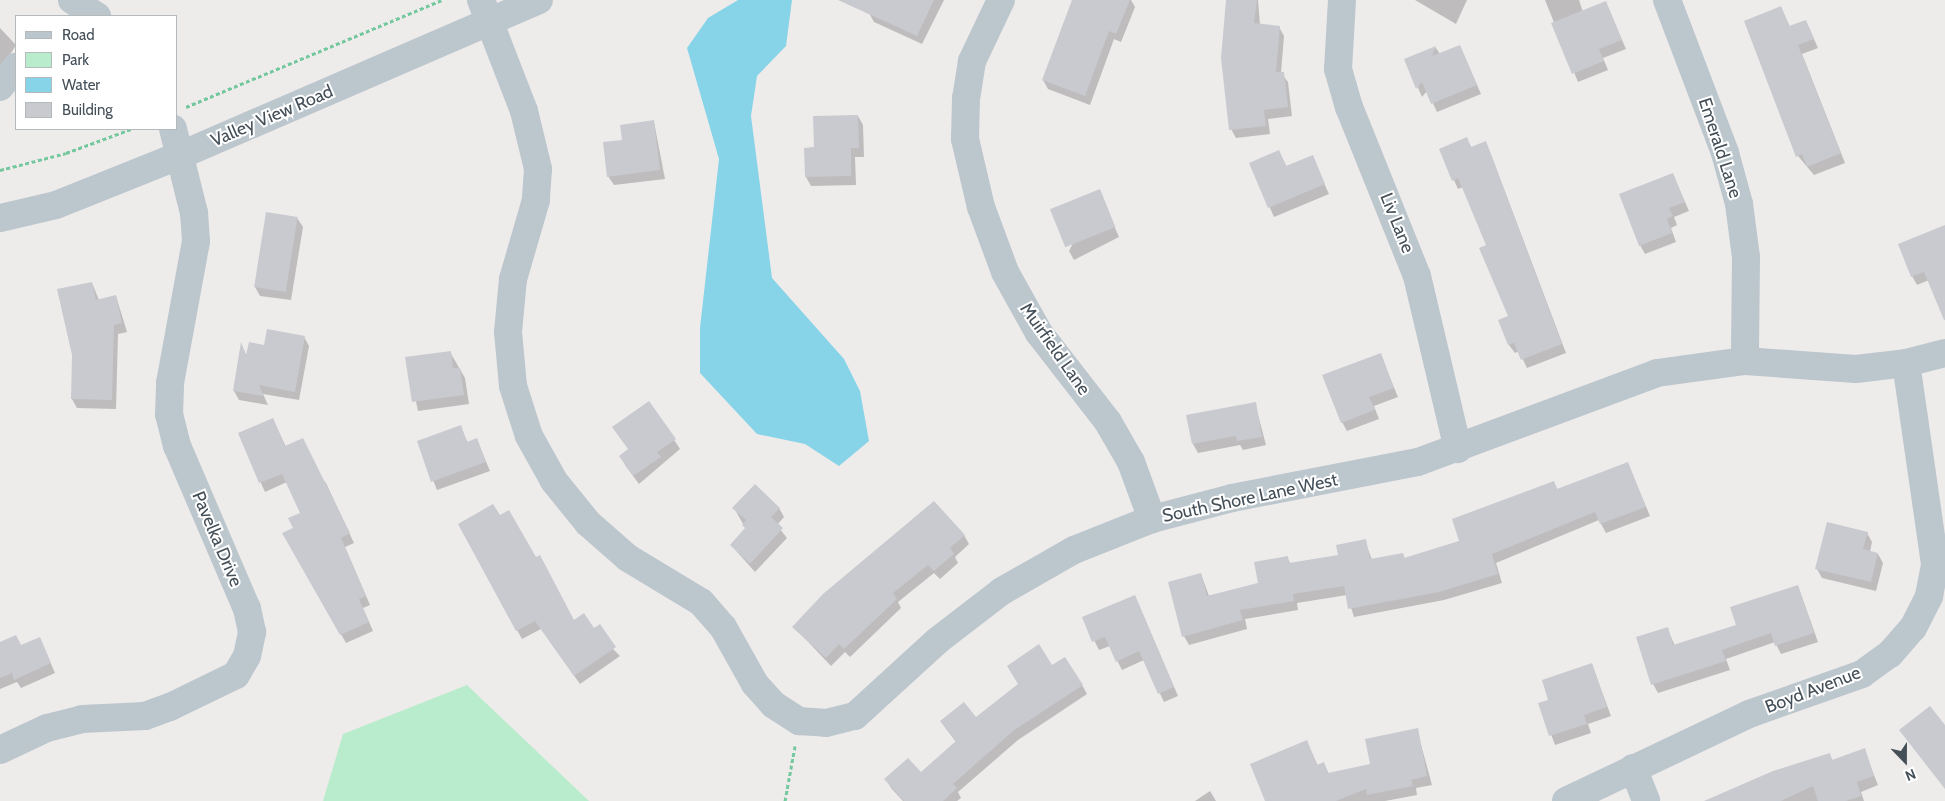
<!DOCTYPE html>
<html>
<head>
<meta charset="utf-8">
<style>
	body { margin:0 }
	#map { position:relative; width:1945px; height:801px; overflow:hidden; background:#eeebeb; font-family:Cabin,sans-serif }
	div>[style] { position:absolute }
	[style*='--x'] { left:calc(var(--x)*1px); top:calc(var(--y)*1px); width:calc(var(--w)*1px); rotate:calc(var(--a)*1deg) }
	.green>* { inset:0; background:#b9eccc }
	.water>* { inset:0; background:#87d4e8 }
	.shadow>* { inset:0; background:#0003 }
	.building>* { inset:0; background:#c8cad0; transform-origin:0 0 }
	.path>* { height:3px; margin-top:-1.5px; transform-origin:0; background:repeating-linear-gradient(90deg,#73c89d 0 4px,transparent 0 6.5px) }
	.minor>* { height:28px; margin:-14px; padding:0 14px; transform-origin:14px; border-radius:14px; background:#bcc6cd }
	span { translate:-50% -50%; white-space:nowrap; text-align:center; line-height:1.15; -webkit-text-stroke:4px #fff; paint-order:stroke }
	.street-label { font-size:18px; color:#444f58 }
	.legend { position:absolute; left:15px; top:15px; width:162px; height:115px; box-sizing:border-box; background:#fff; border:1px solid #b4b9bc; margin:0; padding:6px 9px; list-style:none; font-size:15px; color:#444f58 }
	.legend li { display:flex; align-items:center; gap:10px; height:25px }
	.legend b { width:25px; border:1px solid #b4b9bc }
	.north { position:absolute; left:1880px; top:736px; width:50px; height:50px; -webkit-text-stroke:4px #fff; paint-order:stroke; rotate:158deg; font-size:14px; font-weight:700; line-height:20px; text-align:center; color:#444f58 }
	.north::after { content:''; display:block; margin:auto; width:18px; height:22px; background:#444f58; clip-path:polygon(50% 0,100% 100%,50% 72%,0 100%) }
</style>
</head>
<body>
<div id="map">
	<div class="green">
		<i style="clip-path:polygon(467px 685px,589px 801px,323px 801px,343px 734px)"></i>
	</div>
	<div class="water">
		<i style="clip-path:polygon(738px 0,792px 0,786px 46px,757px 76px,751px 116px,772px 278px,844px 359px,860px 391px,869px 441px,839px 466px,805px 444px,757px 434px,700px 373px,700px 328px,719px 159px,687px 48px,708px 18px)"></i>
	</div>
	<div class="shadow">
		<i style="clip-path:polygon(876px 0,944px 0,922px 44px,874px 22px,869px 13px)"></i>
		<i style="clip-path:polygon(1074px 0,1131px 0,1135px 7px,1121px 42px,1114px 39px,1090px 105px,1048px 89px,1043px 80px)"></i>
		<i style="clip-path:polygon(1228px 0,1258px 0,1260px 25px,1279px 27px,1284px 36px,1281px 73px,1288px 82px,1292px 116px,1268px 119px,1270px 134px,1236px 138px,1231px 129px)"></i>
		<i style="clip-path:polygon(1415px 0,1467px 0,1456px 24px)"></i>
		<i style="clip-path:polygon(1545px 0,1579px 0,1583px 12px,1606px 3px,1626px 49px,1603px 58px,1608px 70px,1578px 82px)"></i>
		<i style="clip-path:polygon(1781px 7px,1790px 27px,1805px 21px,1810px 30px,1818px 48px,1802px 54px,1845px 163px,1814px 175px,1798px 156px,1745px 22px)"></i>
		<i style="clip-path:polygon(0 28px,16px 45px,0 71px)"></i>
		<i style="clip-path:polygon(1460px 46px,1481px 94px,1437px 112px,1427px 91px,1422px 97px,1406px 60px,1436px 48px,1440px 54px)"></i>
		<i style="clip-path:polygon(858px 116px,863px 125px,864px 157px,855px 157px,856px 185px,811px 186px,806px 177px)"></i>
		<i style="clip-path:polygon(654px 122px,665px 179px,614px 185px,608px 176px)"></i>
		<i style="clip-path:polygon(1466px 139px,1472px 148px,1485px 143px,1490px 152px,1566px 353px,1527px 368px,1519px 351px,1515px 353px,1509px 345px,1509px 316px,1487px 246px,1463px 187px,1458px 189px,1440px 149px)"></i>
		<i style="clip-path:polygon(1279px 152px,1287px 167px,1312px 157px,1329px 194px,1274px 217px,1251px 164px)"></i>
		<i style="clip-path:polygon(1673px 175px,1689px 211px,1674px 217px,1677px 225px,1671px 228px,1676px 242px,1645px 254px,1640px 245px)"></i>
		<i style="clip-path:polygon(1099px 191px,1119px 237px,1074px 260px,1069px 251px)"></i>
		<i style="clip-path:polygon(297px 218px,303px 227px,291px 300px,260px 296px,255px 287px)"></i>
		<i style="clip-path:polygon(1945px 226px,1945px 299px,1929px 280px,1917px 285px,1912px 276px)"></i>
		<i style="clip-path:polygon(92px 283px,99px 300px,116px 296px,127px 332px,118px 334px,116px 409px,77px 408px,72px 399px)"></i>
		<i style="clip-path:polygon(304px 337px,309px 346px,299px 400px,263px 394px,268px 405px,239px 400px,234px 391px,242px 346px,247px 357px,265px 346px)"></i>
		<i style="clip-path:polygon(450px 352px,465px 378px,469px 404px,418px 411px,407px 358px)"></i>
		<i style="clip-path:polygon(1380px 354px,1398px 397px,1374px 406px,1379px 419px,1347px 431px,1342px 422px)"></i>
		<i style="clip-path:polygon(649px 402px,680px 449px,639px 484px,625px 465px)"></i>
		<i style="clip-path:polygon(1255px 403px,1266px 445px,1243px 450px,1240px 445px,1198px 453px,1193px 444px)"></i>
		<i style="clip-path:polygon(273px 419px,286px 447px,326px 483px,354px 543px,345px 547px,370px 605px,363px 608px,373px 631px,346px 643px,284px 534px,294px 529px,302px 514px,287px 482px,265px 492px,239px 434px)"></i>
		<i style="clip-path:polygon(460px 427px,468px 443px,477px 440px,490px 471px,437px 490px,418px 442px)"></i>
		<i style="clip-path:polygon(1628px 464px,1650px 516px,1606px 533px,1599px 520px,1496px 563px,1502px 583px,1444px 600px,1354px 617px,1347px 595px,1297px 603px,1298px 610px,1245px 619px,1247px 629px,1189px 645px,1184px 636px,1201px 574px,1209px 596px,1259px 583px,1287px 558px,1291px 564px,1339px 556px,1365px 541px,1372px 560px,1403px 554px,1405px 559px,1460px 542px,1554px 483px,1558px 490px)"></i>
		<i style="clip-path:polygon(734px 508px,779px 508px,784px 517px,777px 525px,787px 538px,755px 572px,731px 545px,746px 529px)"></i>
		<i style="clip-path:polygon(459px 525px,574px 622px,594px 630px,620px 656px,580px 684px,541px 629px,522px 639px)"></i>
		<i style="clip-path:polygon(1867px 533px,1872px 542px,1870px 552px,1878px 554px,1883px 563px,1876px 591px,1822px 578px,1817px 569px)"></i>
		<i style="clip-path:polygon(964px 535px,969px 544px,955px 557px,958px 563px,940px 579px,934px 573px,898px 602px,901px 608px,850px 657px,845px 652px,831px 666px,794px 627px)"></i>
		<i style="clip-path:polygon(1798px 586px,1818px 642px,1781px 654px,1775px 642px,1726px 659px,1730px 670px,1658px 693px,1653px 684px,1667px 628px,1675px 646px,1737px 626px)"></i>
		<i style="clip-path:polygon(1135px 596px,1178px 696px,1164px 702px,1144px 660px,1122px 670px,1110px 646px,1099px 650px,1083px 618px)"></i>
		<i style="clip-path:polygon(40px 639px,55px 673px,21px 688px,17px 682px,0 689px,0 643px,22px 646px)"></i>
		<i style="clip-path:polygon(1592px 665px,1611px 716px,1588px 724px,1591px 733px,1555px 745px,1540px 704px,1550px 700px)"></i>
		<i style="clip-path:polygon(1052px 667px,1082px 685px,1087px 694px,1018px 740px,958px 792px,961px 798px,957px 801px,903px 801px,891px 788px,886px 779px,921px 774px,956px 742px,941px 722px,976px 719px)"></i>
		<i style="clip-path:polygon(1417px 730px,1432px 785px,1416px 788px,1417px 795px,1385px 801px,1266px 801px,1307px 742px,1318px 766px,1324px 764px,1329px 774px,1371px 765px)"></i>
		<i style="clip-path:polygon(1864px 750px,1878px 785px,1861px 792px,1864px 801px,1720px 801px,1829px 754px,1833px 761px)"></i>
		<i style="clip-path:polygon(1210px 791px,1216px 801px,1195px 801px)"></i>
	</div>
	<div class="building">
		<i style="clip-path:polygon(838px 0,934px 0,917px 36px)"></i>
		<i style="clip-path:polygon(1072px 0,1130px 0,1116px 34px,1109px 31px,1085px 96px,1042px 80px)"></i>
		<i style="clip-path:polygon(1226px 0,1257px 0,1254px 23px,1280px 26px,1276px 72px,1284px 72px,1288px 107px,1264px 110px,1266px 126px,1229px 130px,1221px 58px)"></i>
		<i style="clip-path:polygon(1606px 1px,1622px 40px,1599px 49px,1604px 61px,1572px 74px,1551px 23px)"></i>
		<i style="clip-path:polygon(1781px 6px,1789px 26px,1806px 20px,1814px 39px,1798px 45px,1841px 153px,1807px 167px,1802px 154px,1796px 157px,1744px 21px)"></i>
		<i style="clip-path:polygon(1460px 45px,1477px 85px,1431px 104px,1422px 82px,1416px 89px,1404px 59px,1436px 46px,1432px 56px)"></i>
		<i style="clip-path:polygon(858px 115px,859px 148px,851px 148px,851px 176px,805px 177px,804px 148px,814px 147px,813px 116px)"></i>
		<i style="clip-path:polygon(654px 120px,660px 170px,607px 177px,603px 142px,622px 140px,620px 125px)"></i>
		<i style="clip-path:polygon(1467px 137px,1471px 147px,1486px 141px,1562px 344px,1521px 360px,1514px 343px,1508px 345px,1498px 320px,1508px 316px,1479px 248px,1486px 245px,1458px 178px,1452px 181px,1439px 149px)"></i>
		<i style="clip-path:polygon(1279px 150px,1286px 166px,1313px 155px,1325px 184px,1268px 208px,1249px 163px)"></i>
		<i style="clip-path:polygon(1673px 173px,1685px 202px,1669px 208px,1673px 216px,1667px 219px,1672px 233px,1639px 246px,1619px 194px)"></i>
		<i style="left:1100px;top:189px;width:41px;height:54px;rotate:68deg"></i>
		<i style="left:266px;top:212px;width:32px;height:76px;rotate:9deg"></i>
		<i style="clip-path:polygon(1945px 225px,1945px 320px,1944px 320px,1924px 272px,1911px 277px,1898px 244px)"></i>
		<i style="clip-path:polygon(92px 282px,96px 300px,116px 295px,122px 323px,114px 325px,112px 400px,71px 399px,72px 355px,57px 289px)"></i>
		<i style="clip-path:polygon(267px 329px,305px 336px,295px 392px,259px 385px,264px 396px,233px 391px,241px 342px,246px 355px,249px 342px,264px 345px)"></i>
		<i style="clip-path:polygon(451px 351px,453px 368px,460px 368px,464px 395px,412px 402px,405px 357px)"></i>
		<i style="clip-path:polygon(1381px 353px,1394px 388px,1369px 397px,1375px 410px,1341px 423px,1322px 375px)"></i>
		<i style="clip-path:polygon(649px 401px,676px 439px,657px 452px,661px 457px,633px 476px,619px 456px,628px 449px,612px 427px)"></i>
		<i style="clip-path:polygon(1256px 402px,1262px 437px,1237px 441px,1236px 436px,1192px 444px,1186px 415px)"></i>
		<i style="clip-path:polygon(273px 418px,285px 446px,303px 438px,350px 533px,341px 538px,366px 596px,359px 599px,369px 622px,340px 635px,282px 533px,293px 528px,288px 518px,300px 513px,282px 474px,259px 483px,238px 433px)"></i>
		<i style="clip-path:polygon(461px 425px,467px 442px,477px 438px,486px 462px,431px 482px,417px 441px)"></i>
		<i style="clip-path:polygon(1628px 462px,1646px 507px,1600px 524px,1595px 512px,1492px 554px,1498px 574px,1439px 592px,1348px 609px,1344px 586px,1293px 594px,1294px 601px,1240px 610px,1243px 620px,1182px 637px,1168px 582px,1201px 573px,1207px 596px,1258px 583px,1254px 562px,1288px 556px,1289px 563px,1338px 555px,1336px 545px,1366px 539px,1370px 559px,1403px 553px,1404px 558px,1459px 541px,1452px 519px,1554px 481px,1557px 489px)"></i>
		<i style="clip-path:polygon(755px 484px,780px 508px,771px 517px,783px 528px,750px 564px,730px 545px,745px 528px,742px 525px,746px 520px,732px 508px)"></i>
		<i style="clip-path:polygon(934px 501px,965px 535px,950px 548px,954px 554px,934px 571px,928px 565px,893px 593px,897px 599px,844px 649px,839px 644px,826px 658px,792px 627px,823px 594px)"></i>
		<i style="clip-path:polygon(493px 504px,500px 515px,509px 510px,536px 557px,540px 555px,574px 620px,584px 613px,594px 628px,600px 624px,616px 647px,574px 676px,535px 621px,516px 631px,458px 524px)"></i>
		<i style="clip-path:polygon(1827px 522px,1868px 532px,1863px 549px,1878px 553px,1871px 582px,1815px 569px)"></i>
		<i style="clip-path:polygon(1798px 585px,1814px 633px,1775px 646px,1771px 633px,1722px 650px,1726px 661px,1651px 685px,1636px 637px,1668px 627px,1673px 645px,1736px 625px,1730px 607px)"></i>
		<i style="clip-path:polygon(1135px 595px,1174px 687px,1158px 694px,1139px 651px,1116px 662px,1105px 637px,1092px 642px,1082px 617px)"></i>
		<i style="clip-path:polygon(16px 635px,21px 645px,40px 637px,51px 663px,14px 680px,12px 673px,0 678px,0 642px)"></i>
		<i style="clip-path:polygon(1039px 644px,1052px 665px,1065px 657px,1083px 685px,1013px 731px,953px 784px,957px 788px,943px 801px,904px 801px,884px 779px,908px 758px,921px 772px,956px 741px,940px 721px,964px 702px,976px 717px,1018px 684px,1007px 666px)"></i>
		<i style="clip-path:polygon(1592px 663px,1607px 707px,1584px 715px,1587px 724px,1549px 736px,1538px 703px,1548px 700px,1542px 680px)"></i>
		<i style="clip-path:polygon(1930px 706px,1945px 725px,1945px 789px,1899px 730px)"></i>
		<i style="clip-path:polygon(1418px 728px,1427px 776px,1411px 780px,1413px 786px,1367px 795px,1366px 789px,1336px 801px,1265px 801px,1250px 764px,1307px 740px,1317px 765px,1324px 762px,1328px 773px,1370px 764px,1365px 739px)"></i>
		<i style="clip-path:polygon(1865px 748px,1874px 776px,1857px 782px,1861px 796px,1846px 801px,1818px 801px,1813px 786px,1781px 801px,1704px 801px,1773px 771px,1830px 753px,1832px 760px)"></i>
	</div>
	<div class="path">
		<i style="--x:186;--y:107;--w:277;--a:-22.7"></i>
		<i style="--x:0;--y:170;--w:68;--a:-14.4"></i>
		<i style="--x:66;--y:153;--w:69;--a:-20.3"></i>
		<i style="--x:785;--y:801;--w:56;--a:-79.7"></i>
	</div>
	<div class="minor">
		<i style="--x:72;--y:0;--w:30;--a:33"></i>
		<i style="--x:481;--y:0;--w:119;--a:68.8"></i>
		<i style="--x:524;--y:111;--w:60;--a:76.4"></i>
		<i style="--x:538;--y:169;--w:31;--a:94"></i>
		<i style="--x:536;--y:200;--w:82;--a:106.2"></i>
		<i style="--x:513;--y:279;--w:53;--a:95.4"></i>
		<i style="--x:508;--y:332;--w:54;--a:84.7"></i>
		<i style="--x:513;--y:386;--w:52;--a:72.3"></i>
		<i style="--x:529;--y:436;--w:51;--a:60.9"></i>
		<i style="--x:554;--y:481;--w:54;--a:51"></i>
		<i style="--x:588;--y:523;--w:53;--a:41.2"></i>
		<i style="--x:628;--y:558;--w:85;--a:31.1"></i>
		<i style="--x:701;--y:602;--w:33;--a:49"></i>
		<i style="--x:723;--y:627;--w:65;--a:60.7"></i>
		<i style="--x:755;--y:684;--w:28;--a:48"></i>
		<i style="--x:774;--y:705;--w:30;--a:33"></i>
		<i style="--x:799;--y:721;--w:27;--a:4"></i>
		<i style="--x:826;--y:723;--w:30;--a:-14"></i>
		<i style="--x:855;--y:716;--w:111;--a:-42.4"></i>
		<i style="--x:937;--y:641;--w:82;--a:-37.6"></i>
		<i style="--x:1002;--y:591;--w:83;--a:-29.7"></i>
		<i style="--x:1074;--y:550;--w:84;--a:-21.7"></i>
		<i style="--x:1152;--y:519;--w:83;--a:-14.7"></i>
		<i style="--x:1232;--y:498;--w:189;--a:-11"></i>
		<i style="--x:1418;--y:462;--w:255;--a:-20.4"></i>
		<i style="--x:1657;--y:373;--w:89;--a:-7.8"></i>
		<i style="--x:1745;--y:361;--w:111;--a:4.1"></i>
		<i style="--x:1856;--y:369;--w:50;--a:-6.8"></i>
		<i style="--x:1906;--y:363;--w:40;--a:-14.4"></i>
		<i style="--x:1001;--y:0;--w:68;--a:115.4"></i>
		<i style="--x:972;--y:61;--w:37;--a:99"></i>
		<i style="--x:966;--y:98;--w:41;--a:91.4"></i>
		<i style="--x:965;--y:139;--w:70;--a:76.8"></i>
		<i style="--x:981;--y:207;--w:69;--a:69.7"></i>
		<i style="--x:1005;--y:272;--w:70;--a:60.9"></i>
		<i style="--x:1039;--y:333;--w:113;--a:52.2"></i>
		<i style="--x:1108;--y:422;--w:46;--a:60.1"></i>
		<i style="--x:1131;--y:462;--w:61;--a:69.8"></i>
		<i style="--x:1342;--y:0;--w:69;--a:93.3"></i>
		<i style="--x:1338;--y:69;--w:40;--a:74"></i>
		<i style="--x:1349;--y:107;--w:182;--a:68.1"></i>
		<i style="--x:1417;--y:276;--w:178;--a:76.7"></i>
		<i style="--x:1667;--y:0;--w:164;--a:69.2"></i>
		<i style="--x:1725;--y:153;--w:53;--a:74.6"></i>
		<i style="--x:1739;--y:204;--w:53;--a:82.5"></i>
		<i style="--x:1746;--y:257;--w:104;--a:90.6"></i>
		<i style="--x:0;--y:87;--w:26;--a:-51"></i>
		<i style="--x:0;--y:218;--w:57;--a:-13.1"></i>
		<i style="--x:56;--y:205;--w:135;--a:-21.8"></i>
		<i style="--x:181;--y:155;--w:390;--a:-23.4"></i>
		<i style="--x:0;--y:750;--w:52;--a:-25.1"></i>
		<i style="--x:47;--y:728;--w:36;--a:-14"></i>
		<i style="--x:82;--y:719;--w:63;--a:-2.7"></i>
		<i style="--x:145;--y:716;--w:27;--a:-20"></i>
		<i style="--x:170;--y:707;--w:73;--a:-25.9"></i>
		<i style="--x:236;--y:675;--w:22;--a:-60"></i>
		<i style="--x:247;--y:656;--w:25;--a:-78"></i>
		<i style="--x:252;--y:632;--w:24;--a:-102"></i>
		<i style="--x:247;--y:609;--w:177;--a:-113.2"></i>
		<i style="--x:177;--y:446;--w:32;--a:-104"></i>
		<i style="--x:169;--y:415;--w:32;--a:-88"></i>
		<i style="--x:170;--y:383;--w:144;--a:-79.6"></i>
		<i style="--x:196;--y:241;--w:28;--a:-94"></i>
		<i style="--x:194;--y:213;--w:87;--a:-104"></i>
		<i style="--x:1633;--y:768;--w:35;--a:68"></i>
		<i style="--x:1566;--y:801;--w:203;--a:-25.4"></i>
		<i style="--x:1749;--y:714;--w:120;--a:-19.5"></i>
		<i style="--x:1862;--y:674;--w:34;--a:-36"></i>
		<i style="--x:1890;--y:654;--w:35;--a:-49"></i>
		<i style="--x:1913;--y:628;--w:36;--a:-63"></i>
		<i style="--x:1929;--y:596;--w:33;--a:-79"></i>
		<i style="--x:1935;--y:564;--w:203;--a:-98.2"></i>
	</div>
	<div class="street-label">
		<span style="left:272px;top:116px;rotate:-23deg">Valley View Road</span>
		<span style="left:1720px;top:148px;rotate:72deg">Emerald Lane</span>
		<span style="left:1397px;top:223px;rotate:68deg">Liv Lane</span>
		<span style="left:1055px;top:349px;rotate:55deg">Muirfield Lane</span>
		<span style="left:1250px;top:498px;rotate:-12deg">South Shore Lane West</span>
		<span style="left:217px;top:539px;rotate:67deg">Pavelka Drive</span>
		<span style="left:1813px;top:690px;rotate:-21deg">Boyd Avenue</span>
	</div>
	<ul class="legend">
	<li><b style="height:6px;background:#bcc6cd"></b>Road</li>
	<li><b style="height:14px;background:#b9eccc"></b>Park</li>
	<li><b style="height:14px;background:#87d4e8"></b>Water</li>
	<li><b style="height:14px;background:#c8cad0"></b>Building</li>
	</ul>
	<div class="north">N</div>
</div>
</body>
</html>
